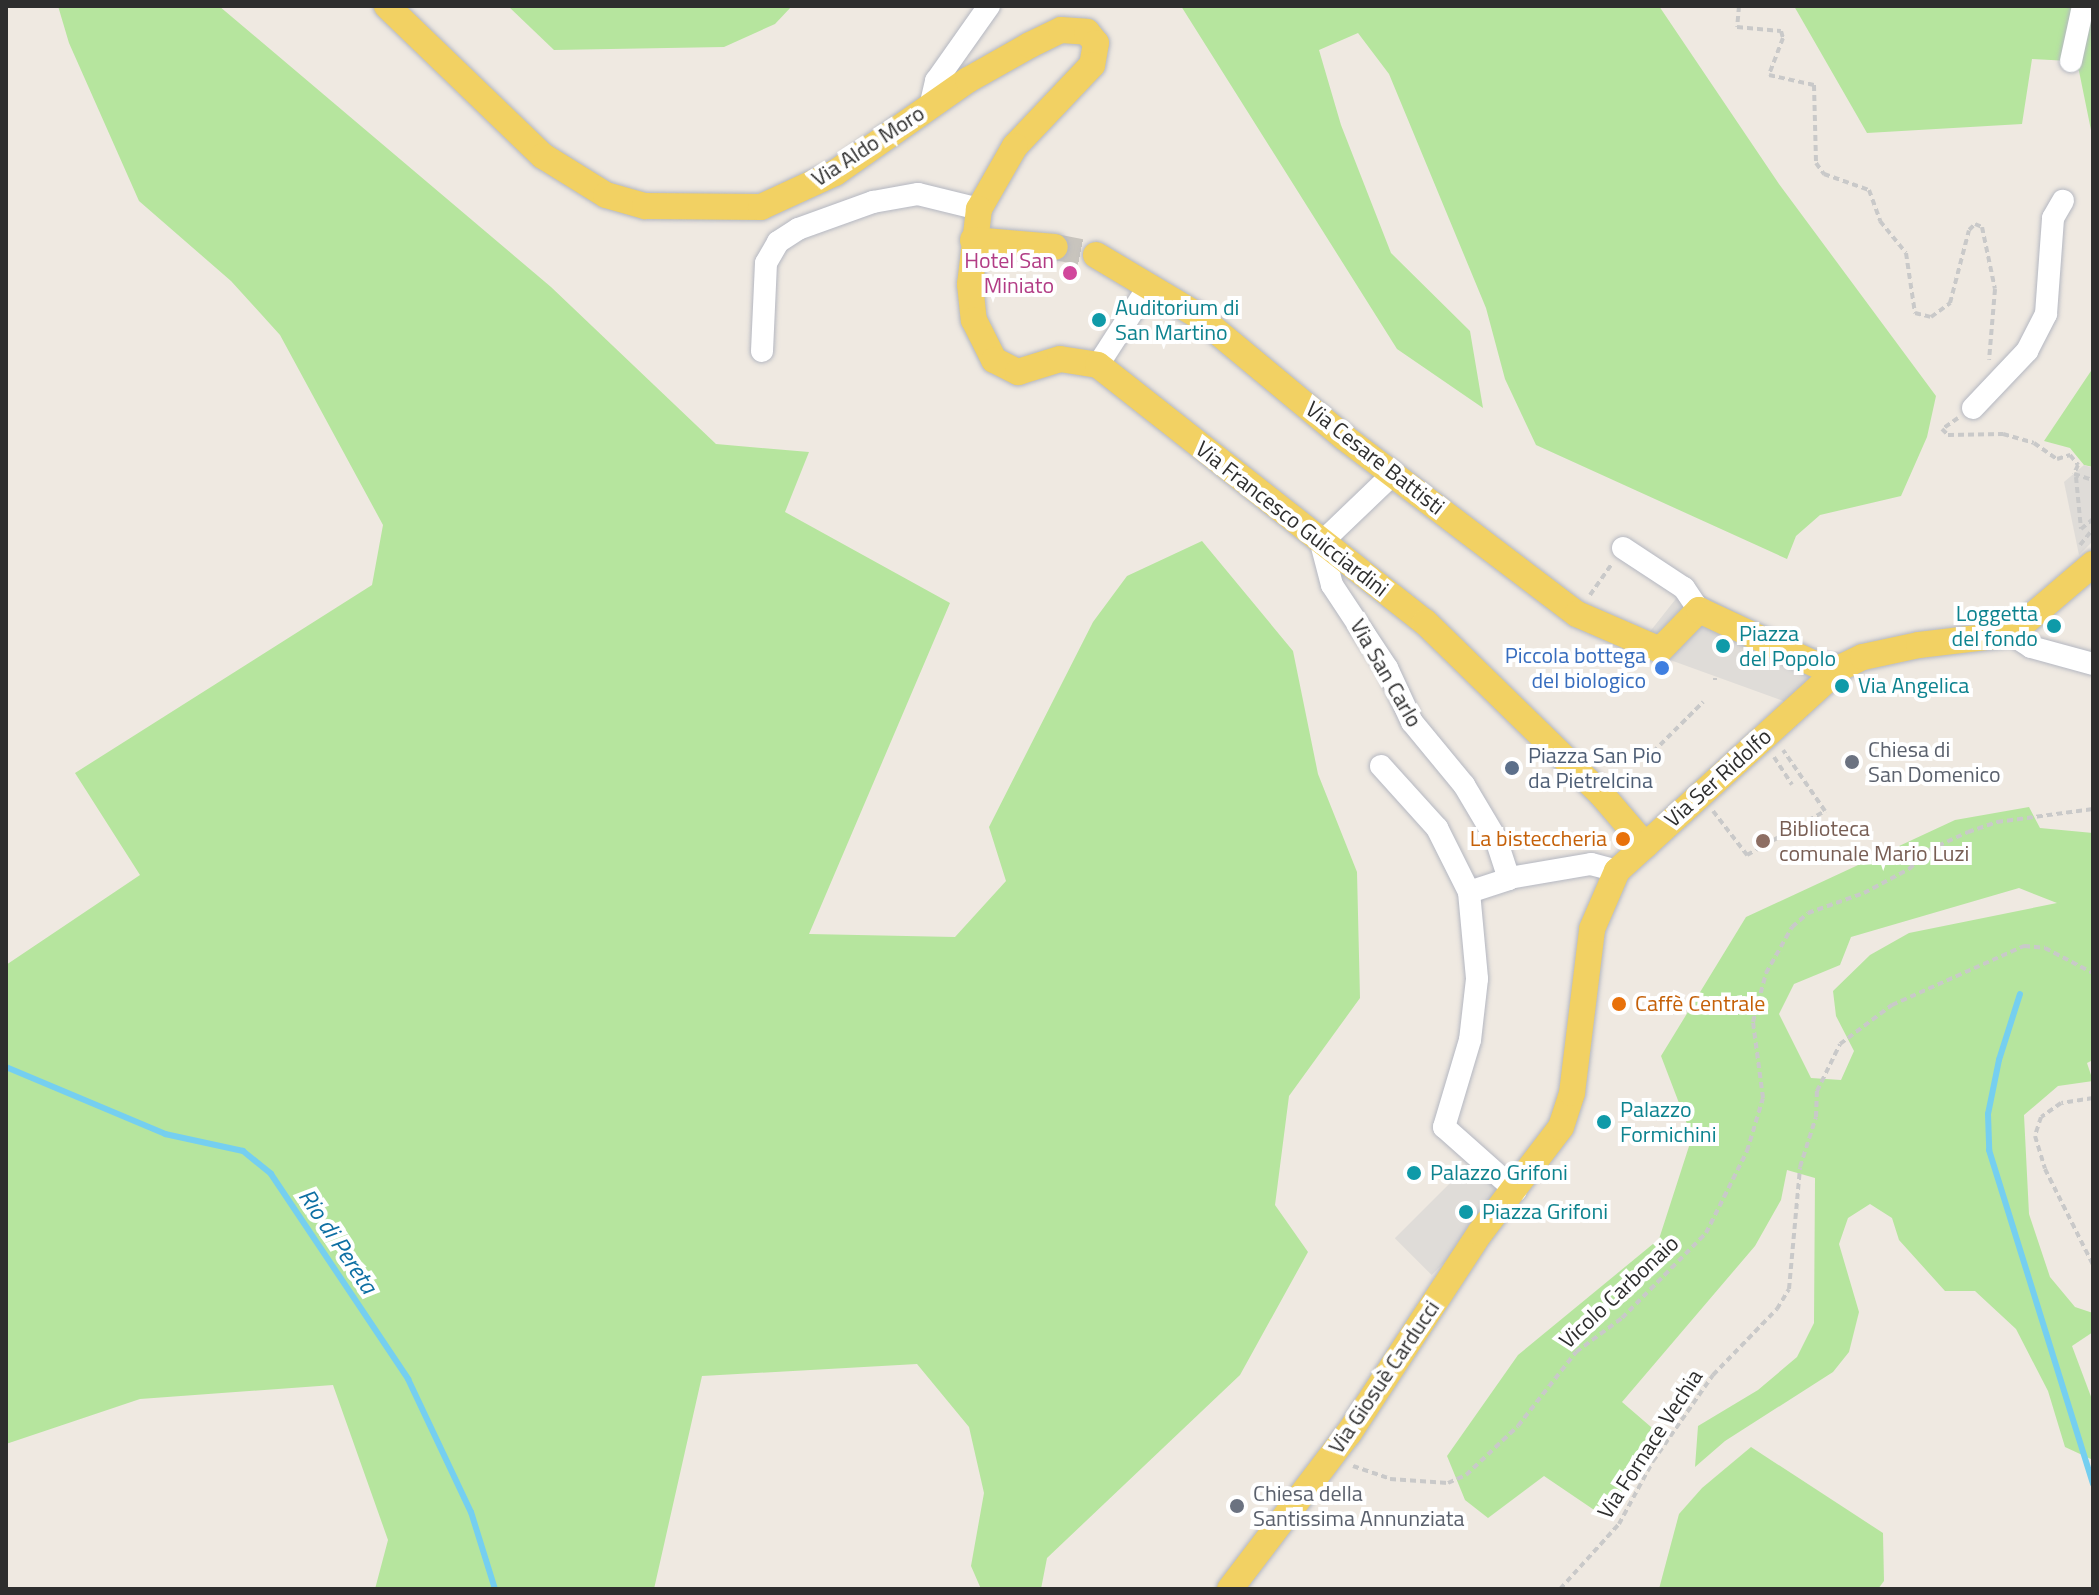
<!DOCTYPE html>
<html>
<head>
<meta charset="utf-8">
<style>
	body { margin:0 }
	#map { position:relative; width:2099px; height:1595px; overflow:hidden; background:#efe9e1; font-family:"Titillium Web",sans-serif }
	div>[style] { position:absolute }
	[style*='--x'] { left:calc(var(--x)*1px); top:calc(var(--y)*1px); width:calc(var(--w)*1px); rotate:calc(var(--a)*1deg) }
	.green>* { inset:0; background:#b6e59e }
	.plaza>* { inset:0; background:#dfdcd8; transform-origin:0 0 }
	.stream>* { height:6px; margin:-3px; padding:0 3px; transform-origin:3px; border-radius:3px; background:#75cff0 }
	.major-tunnel>* { height:26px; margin-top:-13px; transform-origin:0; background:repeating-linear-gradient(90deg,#c8c4bd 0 26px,transparent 0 39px) }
	.path>* { height:4px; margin-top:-2px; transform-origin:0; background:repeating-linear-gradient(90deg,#c9c9c9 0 6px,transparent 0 10px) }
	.roads { filter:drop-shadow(0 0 2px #b4b7c1) drop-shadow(0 0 2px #b4b7c1) }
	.minor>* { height:22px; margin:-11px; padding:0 11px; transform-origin:11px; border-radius:11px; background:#fff }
	.major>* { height:26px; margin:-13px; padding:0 13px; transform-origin:13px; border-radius:13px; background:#f2d163 }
	.dots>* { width:22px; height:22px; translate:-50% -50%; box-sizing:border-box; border:4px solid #fff; border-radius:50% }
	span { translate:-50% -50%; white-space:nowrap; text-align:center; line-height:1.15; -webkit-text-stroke:8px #fff; paint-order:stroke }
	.street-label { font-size:22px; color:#2e2e2e }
	.hotel-label { font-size:22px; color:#b23c85 }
	.right { translate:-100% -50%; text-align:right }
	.culture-label { font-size:22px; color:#0d838f }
	.left { translate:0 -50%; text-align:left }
	.shop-label { font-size:22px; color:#366cbe }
	.worship-label { font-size:22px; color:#5b616d }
	.service-label { font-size:22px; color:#4e5e75 }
	.education-label { font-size:22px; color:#785e54 }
	.food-label { font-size:22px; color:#c56008 }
	.water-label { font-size:24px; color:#0d6fa3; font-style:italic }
	.frame { position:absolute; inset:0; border:8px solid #2e2e2e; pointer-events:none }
</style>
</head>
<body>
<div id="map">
	<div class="green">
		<i style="clip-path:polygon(58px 6px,219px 6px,551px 287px,716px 444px,809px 452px,785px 512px,950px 603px,809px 934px,955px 937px,1006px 881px,989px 827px,1093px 622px,1127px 576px,1202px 541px,1293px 651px,1318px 774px,1357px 872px,1360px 998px,1289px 1096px,1275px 1205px,1308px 1252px,1240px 1375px,1047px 1558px,1041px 1589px,981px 1589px,971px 1566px,984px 1493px,969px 1427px,917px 1364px,702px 1376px,654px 1589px,375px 1589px,388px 1540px,333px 1385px,140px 1399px,6px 1444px,6px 965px,140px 875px,75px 773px,372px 585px,383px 525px,280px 335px,231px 281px,139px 201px,69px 43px)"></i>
		<i style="clip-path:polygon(508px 6px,792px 6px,775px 24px,724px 47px,554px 50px)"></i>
		<i style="clip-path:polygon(1181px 6px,1659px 6px,1779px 184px,1936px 396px,1927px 437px,1901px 496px,1820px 515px,1796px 536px,1787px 559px,1536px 445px,1505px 379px,1486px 308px,1389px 74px,1358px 33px,1319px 50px,1341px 125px,1391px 253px,1470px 331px,1483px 408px,1397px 349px)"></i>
		<i style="clip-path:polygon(1794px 6px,2093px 6px,2093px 140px,2079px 71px,2070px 61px,2032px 59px,2022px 124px,1867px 133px)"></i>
		<i style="clip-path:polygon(2093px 368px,2093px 467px,2084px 465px,2070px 448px,2044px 441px)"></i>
		<i style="clip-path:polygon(evenodd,2029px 807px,2040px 828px,2093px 833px,2093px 1060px,2087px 1063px,2093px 1081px,2058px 1086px,2024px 1115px,2029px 1214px,2050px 1277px,2075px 1307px,2093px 1313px,2093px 1332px,2072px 1346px,2093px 1402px,2093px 1460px,2065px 1447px,2048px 1391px,2016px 1329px,1975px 1291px,1945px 1291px,1899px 1240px,1892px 1218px,1870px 1204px,1848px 1218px,1839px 1244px,1859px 1312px,1849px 1352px,1833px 1372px,1725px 1441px,1695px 1467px,1698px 1426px,1758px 1390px,1797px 1357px,1814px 1323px,1815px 1178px,1787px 1170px,1781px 1200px,1755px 1246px,1622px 1402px,1658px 1433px,1606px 1518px,1544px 1476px,1488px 1518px,1465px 1500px,1447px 1456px,1518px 1355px,1659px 1239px,1692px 1137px,1661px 1056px,1746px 917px,1955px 820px,2029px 807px,2019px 888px,2057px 903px,1909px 933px,1870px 955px,1833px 991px,1836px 1016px,1854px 1051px,1841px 1080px,1811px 1078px,1779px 1014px,1794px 984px,1840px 965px,1851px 937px,2019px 888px)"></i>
		<i style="clip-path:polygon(1751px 1447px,1883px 1533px,1884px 1581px,1878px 1589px,1659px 1589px,1679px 1514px,1702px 1488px)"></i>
	</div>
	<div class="plaza">
		<i style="clip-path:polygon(2084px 465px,2093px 468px,2093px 541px,2079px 555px,2064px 482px)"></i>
		<i style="clip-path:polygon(1686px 586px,1797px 644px,1845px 653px,1789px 703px,1637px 648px)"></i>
		<i style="left:1479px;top:1154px;width:52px;height:119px;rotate:45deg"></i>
	</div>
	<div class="stream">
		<i style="--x:2020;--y:994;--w:69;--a:107.7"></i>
		<i style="--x:1999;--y:1060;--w:55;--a:101.5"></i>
		<i style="--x:1988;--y:1114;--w:36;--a:88"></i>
		<i style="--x:1989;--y:1150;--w:350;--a:72.7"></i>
		<i style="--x:6;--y:1067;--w:173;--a:22.8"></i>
		<i style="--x:165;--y:1134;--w:80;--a:12.3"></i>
		<i style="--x:243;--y:1151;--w:36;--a:39"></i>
		<i style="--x:271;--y:1174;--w:247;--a:56.2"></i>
		<i style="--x:408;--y:1379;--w:147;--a:64.7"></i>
		<i style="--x:471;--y:1512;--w:81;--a:72.7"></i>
	</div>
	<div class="major-tunnel">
		<i style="--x:1055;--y:247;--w:42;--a:11"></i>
	</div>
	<div class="path">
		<i style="--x:1739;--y:6;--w:21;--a:95"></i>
		<i style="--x:1737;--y:27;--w:44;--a:5.2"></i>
		<i style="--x:1781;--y:31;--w:7;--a:74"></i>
		<i style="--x:1783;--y:38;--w:40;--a:111"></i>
		<i style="--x:1769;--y:75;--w:46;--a:12.5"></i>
		<i style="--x:1814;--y:85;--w:78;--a:88.5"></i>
		<i style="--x:1816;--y:163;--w:14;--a:54"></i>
		<i style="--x:1824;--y:174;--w:48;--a:19.6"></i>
		<i style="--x:1869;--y:190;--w:33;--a:70"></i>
		<i style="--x:1880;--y:221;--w:41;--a:50.9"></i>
		<i style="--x:1906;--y:253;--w:61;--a:81.5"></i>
		<i style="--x:1915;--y:313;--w:16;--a:14"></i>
		<i style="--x:1931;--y:317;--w:24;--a:-36"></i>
		<i style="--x:1950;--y:303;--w:75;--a:-75.4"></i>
		<i style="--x:1969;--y:230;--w:8;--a:-45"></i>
		<i style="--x:1975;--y:224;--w:8;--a:23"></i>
		<i style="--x:1982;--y:227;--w:63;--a:78.2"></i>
		<i style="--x:1995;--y:289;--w:71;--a:94.8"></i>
		<i style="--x:1958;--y:418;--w:19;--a:145"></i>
		<i style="--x:1942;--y:429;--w:8;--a:45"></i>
		<i style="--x:1948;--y:435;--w:55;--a:-1"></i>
		<i style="--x:2003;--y:434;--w:32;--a:16"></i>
		<i style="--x:2034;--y:443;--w:28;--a:35"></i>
		<i style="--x:2057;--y:459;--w:14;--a:-17"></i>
		<i style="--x:2070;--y:455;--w:13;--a:51"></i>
		<i style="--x:2078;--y:465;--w:10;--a:114"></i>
		<i style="--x:2074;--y:474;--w:20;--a:18"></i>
		<i style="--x:2076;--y:477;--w:52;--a:84.5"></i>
		<i style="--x:2081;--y:529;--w:16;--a:-40"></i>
		<i style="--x:2080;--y:545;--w:21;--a:-51"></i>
		<i style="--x:1590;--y:595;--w:39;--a:-55"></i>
		<i style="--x:1715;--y:680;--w:2;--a:-90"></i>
		<i style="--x:1653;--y:752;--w:71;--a:-45"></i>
		<i style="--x:1774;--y:757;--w:33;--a:57"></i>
		<i style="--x:1713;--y:811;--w:56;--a:52.3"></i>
		<i style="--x:1747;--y:855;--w:90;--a:-29.4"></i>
		<i style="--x:1825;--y:811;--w:74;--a:-124.5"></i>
		<i style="--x:2093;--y:1098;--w:32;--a:171"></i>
		<i style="--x:2061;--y:1103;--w:24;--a:145"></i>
		<i style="--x:2041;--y:1117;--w:20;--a:108"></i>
		<i style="--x:2035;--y:1136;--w:34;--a:73"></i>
		<i style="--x:2045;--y:1169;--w:107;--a:63.4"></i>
		<i style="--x:1353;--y:1466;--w:39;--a:19"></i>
		<i style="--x:1390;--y:1479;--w:58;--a:3.9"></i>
		<i style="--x:1448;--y:1483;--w:20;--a:-24"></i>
		<i style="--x:1466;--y:1475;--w:71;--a:-43.3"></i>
		<i style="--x:1518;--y:1426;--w:94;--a:-51.9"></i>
		<i style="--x:1576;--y:1352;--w:57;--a:-36.5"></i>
		<i style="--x:1622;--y:1318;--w:120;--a:-45.3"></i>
		<i style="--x:1706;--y:1233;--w:92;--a:-63.4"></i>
		<i style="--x:1747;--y:1151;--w:55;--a:-73.2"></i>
		<i style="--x:1763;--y:1098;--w:77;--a:-97.5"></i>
		<i style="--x:1753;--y:1022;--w:51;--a:-75.1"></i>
		<i style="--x:1766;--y:973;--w:53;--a:-60.5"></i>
		<i style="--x:1792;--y:927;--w:21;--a:-41"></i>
		<i style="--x:1808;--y:913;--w:59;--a:-19.7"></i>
		<i style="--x:1864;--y:893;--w:51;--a:-28.1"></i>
		<i style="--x:1909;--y:869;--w:28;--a:-44"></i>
		<i style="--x:1929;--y:850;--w:43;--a:-24.8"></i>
		<i style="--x:1968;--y:832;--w:31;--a:-19"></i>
		<i style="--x:1997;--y:822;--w:97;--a:-7.7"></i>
		<i style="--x:1560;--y:1589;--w:88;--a:-47.8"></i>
		<i style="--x:1619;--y:1524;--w:72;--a:-61.6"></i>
		<i style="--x:1653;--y:1461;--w:105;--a:-55.1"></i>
		<i style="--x:1713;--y:1375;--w:92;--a:-45.9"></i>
		<i style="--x:1777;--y:1309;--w:23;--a:-59"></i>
		<i style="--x:1789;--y:1289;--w:122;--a:-84.8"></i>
		<i style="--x:1800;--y:1167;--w:52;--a:-72.3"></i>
		<i style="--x:1816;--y:1117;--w:26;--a:-88"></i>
		<i style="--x:1817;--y:1091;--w:52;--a:-63.9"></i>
		<i style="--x:1840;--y:1044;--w:65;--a:-36.9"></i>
		<i style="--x:1892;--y:1005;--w:145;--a:-24.1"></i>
		<i style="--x:2024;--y:946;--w:21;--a:5"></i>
		<i style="--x:2045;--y:948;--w:54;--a:27.5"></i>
	</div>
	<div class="roads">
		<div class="minor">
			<i style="--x:2071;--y:61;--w:56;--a:-77.7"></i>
			<i style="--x:930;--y:107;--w:27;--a:-77"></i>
			<i style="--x:936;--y:81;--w:92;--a:-54.8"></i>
			<i style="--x:762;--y:351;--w:88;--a:-87.4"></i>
			<i style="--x:766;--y:263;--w:24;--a:-60"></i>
			<i style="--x:778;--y:242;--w:24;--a:-33"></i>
			<i style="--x:798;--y:229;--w:80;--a:-19.8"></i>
			<i style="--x:873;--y:202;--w:46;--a:-10.1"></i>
			<i style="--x:918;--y:194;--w:63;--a:13.8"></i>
			<i style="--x:1098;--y:365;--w:94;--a:-57.2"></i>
			<i style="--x:1973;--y:408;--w:79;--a:-46.5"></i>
			<i style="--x:2027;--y:351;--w:42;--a:-62.8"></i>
			<i style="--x:2046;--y:314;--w:96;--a:-85.8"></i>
			<i style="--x:2053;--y:218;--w:20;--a:-60"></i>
			<i style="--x:1394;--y:473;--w:101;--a:136.2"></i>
			<i style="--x:1321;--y:543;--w:43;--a:75.3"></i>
			<i style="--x:1332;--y:585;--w:100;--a:56.5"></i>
			<i style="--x:1387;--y:668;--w:60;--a:65.2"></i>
			<i style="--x:1412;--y:722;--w:82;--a:50.5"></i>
			<i style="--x:1464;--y:785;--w:63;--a:59.3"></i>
			<i style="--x:1496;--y:839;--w:42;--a:72"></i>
			<i style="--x:1509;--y:879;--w:42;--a:162"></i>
			<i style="--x:1623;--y:548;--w:73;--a:33.3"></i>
			<i style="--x:1684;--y:588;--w:27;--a:56"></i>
			<i style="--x:2011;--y:634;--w:24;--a:33"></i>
			<i style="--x:2031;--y:647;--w:64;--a:15.3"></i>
			<i style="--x:1381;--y:766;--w:84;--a:47.9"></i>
			<i style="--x:1437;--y:828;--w:72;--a:63.4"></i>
			<i style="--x:1469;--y:892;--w:87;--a:84.7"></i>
			<i style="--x:1477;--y:979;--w:61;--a:96.5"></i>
			<i style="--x:1470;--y:1040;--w:91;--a:106.6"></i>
			<i style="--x:1444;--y:1127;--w:96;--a:41.6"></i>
			<i style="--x:1515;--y:877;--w:77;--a:-9.7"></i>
			<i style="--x:1591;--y:864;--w:27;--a:15"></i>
		</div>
		<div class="major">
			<i style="--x:387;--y:6;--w:216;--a:43.9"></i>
			<i style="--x:543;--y:156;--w:74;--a:31.8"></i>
			<i style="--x:606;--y:195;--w:41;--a:15.8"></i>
			<i style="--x:645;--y:206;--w:116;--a:0.5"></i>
			<i style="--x:761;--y:207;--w:81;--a:-24.7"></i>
			<i style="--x:835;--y:173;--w:162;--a:-35"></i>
			<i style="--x:968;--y:80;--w:71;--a:-29.4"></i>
			<i style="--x:1030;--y:45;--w:34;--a:-26"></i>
			<i style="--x:1061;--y:30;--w:26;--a:4"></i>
			<i style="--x:1087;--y:32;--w:14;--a:51"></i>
			<i style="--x:1096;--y:43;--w:22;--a:100"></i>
			<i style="--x:1092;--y:65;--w:112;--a:133.5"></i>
			<i style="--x:1015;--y:146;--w:73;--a:119.7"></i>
			<i style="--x:979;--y:209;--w:76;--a:96.8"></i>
			<i style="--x:970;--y:284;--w:36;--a:84"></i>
			<i style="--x:974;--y:320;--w:45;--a:63.4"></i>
			<i style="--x:994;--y:360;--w:27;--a:27"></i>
			<i style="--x:1018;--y:372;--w:44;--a:-17.2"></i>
			<i style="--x:1060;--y:359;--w:38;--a:9"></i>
			<i style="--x:1098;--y:365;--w:416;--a:38.2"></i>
			<i style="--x:1425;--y:622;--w:249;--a:44.3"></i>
			<i style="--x:1603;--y:796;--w:65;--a:49.4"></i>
			<i style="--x:973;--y:240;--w:82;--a:4.9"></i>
			<i style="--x:1096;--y:255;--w:117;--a:30.7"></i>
			<i style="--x:1197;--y:315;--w:192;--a:39.7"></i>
			<i style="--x:1345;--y:438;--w:291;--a:37.2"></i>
			<i style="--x:1577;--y:614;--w:90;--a:23.4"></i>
			<i style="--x:1660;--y:650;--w:56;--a:-45.7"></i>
			<i style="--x:1699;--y:610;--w:149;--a:25"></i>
			<i style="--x:1230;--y:1589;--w:196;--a:-52.7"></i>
			<i style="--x:1349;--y:1433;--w:239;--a:-56.8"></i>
			<i style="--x:1480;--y:1233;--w:133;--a:-52.6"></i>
			<i style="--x:1561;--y:1127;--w:36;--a:-72"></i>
			<i style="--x:1572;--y:1093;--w:165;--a:-83"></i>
			<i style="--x:1592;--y:929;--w:63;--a:-66.7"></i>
			<i style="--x:1617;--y:871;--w:302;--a:-42.3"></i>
			<i style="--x:1840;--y:668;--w:25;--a:-26"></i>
			<i style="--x:1863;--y:657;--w:57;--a:-12.1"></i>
			<i style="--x:1919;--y:645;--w:93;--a:-6.8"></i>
			<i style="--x:2011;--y:634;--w:108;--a:-40.5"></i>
		</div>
	</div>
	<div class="dots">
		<i style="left:1070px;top:273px;background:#d1479c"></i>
		<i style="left:1099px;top:320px;background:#0f9aa8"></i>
		<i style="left:2054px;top:626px;background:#0f9aa8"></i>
		<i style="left:1723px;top:646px;background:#0f9aa8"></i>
		<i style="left:1662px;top:668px;background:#3f7fe0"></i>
		<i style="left:1842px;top:686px;background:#0f9aa8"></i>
		<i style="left:1852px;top:762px;background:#6b7280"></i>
		<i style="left:1512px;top:768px;background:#5c6f8a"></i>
		<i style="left:1623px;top:839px;background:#e8710a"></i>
		<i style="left:1763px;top:841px;background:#8d6e63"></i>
		<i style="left:1619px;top:1004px;background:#e8710a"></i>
		<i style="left:1604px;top:1122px;background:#0f9aa8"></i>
		<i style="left:1414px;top:1173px;background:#0f9aa8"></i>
		<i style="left:1466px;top:1212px;background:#0f9aa8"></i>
		<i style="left:1237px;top:1506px;background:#6b7280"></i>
	</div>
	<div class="street-label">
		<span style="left:868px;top:146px;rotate:-33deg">Via Aldo Moro</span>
		<span style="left:1375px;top:458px;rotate:38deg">Via Cesare Battisti</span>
		<span style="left:1292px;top:519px;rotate:38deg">Via Francesco Guicciardini</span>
		<span style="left:1386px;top:673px;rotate:60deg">Via San Carlo</span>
		<span style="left:1718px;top:778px;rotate:-42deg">Via Ser Ridolfo</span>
		<span style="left:1619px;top:1292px;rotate:-43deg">Vicolo Carbonaio</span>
		<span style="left:1384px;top:1377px;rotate:-56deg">Via Giosuè Carducci</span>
		<span style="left:1650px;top:1444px;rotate:-57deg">Via Fornace Vechia</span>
	</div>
	<div class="hotel-label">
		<span class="right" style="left:1054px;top:273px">Hotel San<br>Miniato</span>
	</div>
	<div class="culture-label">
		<span class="left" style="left:1115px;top:320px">Auditorium di<br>San Martino</span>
		<span class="right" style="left:2038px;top:626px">Loggetta<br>del fondo</span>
		<span class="left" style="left:1739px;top:646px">Piazza<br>del Popolo</span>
		<span class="left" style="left:1858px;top:686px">Via Angelica</span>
		<span class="left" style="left:1620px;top:1122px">Palazzo<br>Formichini</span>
		<span class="left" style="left:1430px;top:1173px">Palazzo Grifoni</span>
		<span class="left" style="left:1482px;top:1212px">Piazza Grifoni</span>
	</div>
	<div class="shop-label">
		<span class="right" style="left:1646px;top:668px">Piccola bottega<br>del biologico</span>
	</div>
	<div class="worship-label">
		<span class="left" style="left:1868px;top:762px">Chiesa di<br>San Domenico</span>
		<span class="left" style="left:1253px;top:1506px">Chiesa della<br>Santissima Annunziata</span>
	</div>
	<div class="service-label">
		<span class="left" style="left:1528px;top:768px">Piazza San Pio<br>da Pietrelcina</span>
	</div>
	<div class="education-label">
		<span class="left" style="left:1779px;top:841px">Biblioteca<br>comunale Mario Luzi</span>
	</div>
	<div class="food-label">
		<span class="right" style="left:1607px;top:839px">La bisteccheria</span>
		<span class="left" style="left:1635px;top:1004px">Caffè Centrale</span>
	</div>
	<div class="water-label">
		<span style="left:338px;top:1241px;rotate:56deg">Rio di Pereta</span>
	</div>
	<div class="frame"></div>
</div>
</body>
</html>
